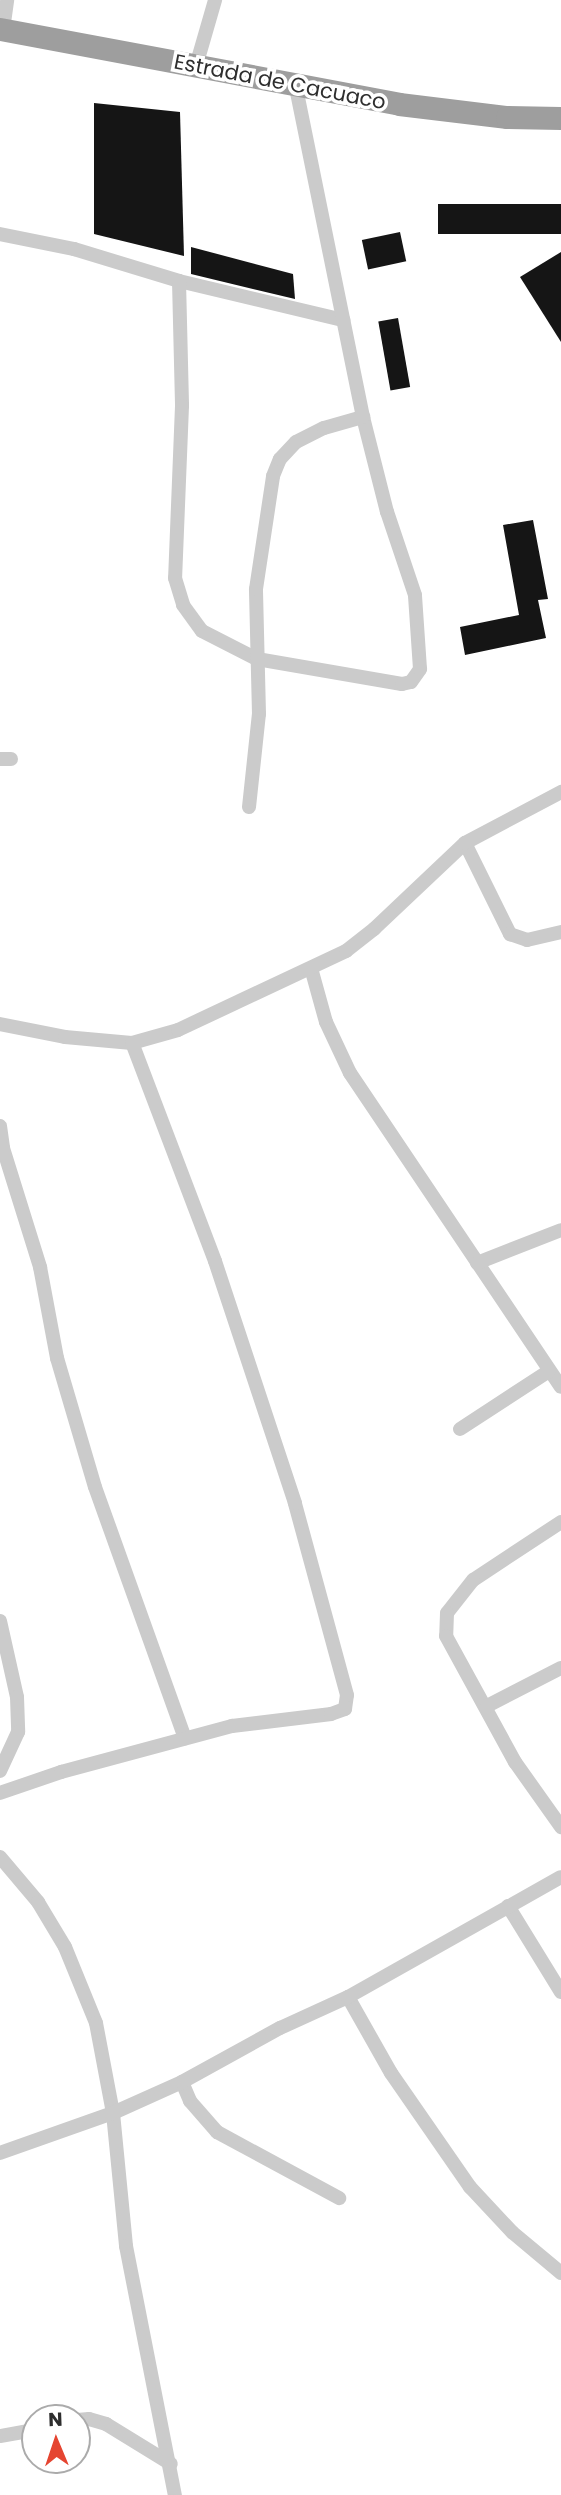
<!DOCTYPE html>
<html>
<head>
<meta charset="utf-8">
<style>
	body { margin:0 }
	#map { position:relative; width:561px; height:2495px; overflow:hidden; background:#fff; font-family:Poppins,sans-serif }
	div>[style] { position:absolute }
	[style*='--x'] { left:calc(var(--x)*1px); top:calc(var(--y)*1px); width:calc(var(--w)*1px); rotate:calc(var(--a)*1deg) }
	.building>* { inset:0; background:#151515; transform-origin:0 0 }
	.minor>* { height:14px; margin:-7px; padding:0 7px; transform-origin:7px; border-radius:7px; background:#cbcbcb }
	.trunk>* { height:23px; margin:-11.5px; padding:0 11.5px; transform-origin:11.5px; border-radius:11.5px; background:#9e9e9e }
	span { translate:-50% -50%; white-space:nowrap; text-align:center; line-height:1.15; -webkit-text-stroke:7px #fff; paint-order:stroke }
	.street-label { font-size:21px; color:#2e2e2e }
	.north { position:absolute; left:21px; top:2404px; width:70px; height:70px; box-sizing:border-box; background:#fff; border:2px solid #ababab; border-radius:50%; rotate:358deg; font-size:19px; font-weight:700; line-height:28px; text-align:center; color:#2e2e2e }
	.north::after { content:''; display:block; margin:auto; width:24px; height:32px; background:#e54531; clip-path:polygon(50% 0,100% 100%,50% 72%,0 100%) }
</style>
</head>
<body>
<div id="map">
	<div class="building">
		<i style="clip-path:polygon(94px 103px,180px 112px,184px 256px,94px 234px)"></i>
		<i style="left:561px;top:204px;width:30px;height:123px;rotate:90deg"></i>
		<i style="left:400px;top:232px;width:30px;height:39px;rotate:78deg"></i>
		<i style="clip-path:polygon(191px 247px,293px 274px,295px 299px,191px 274px)"></i>
		<i style="clip-path:polygon(561px 252px,561px 342px,520px 277px)"></i>
		<i style="left:398px;top:318px;width:70px;height:20px;rotate:80deg"></i>
		<i style="clip-path:polygon(533px 520px,548px 599px,538px 600px,546px 638px,465px 655px,460px 627px,519px 615px,503px 525px)"></i>
	</div>
	<div class="minor">
		<i style="--x:3;--y:30;--w:30;--a:-82"></i>
		<i style="--x:196;--y:66;--w:69;--a:-73.9"></i>
		<i style="--x:0;--y:234;--w:76;--a:11.5"></i>
		<i style="--x:74;--y:249;--w:110;--a:16.9"></i>
		<i style="--x:179;--y:281;--w:169;--a:13.4"></i>
		<i style="--x:179;--y:281;--w:125;--a:88.6"></i>
		<i style="--x:182;--y:406;--w:172;--a:92.3"></i>
		<i style="--x:175;--y:578;--w:28;--a:73"></i>
		<i style="--x:183;--y:605;--w:32;--a:54"></i>
		<i style="--x:202;--y:631;--w:62;--a:27"></i>
		<i style="--x:257;--y:659;--w:147;--a:9.8"></i>
		<i style="--x:402;--y:684;--w:9;--a:-13"></i>
		<i style="--x:411;--y:682;--w:16;--a:-55"></i>
		<i style="--x:420;--y:669;--w:74;--a:-93.9"></i>
		<i style="--x:415;--y:595;--w:88;--a:-108.6"></i>
		<i style="--x:387;--y:512;--w:98;--a:-104.2"></i>
		<i style="--x:0;--y:759;--w:11;--a:0"></i>
		<i style="--x:249;--y:807;--w:94;--a:-83.9"></i>
		<i style="--x:259;--y:714;--w:125;--a:-91.4"></i>
		<i style="--x:256;--y:589;--w:114;--a:-81.4"></i>
		<i style="--x:273;--y:476;--w:18;--a:-68"></i>
		<i style="--x:280;--y:459;--w:23;--a:-47"></i>
		<i style="--x:296;--y:442;--w:31;--a:-27"></i>
		<i style="--x:324;--y:428;--w:41;--a:-15.8"></i>
		<i style="--x:363;--y:417;--w:340;--a:-101.5"></i>
		<i style="--x:465;--y:843;--w:102;--a:63.7"></i>
		<i style="--x:510;--y:934;--w:18;--a:19"></i>
		<i style="--x:527;--y:940;--w:35;--a:-13"></i>
		<i style="--x:311;--y:968;--w:56;--a:74.5"></i>
		<i style="--x:326;--y:1022;--w:56;--a:64.8"></i>
		<i style="--x:350;--y:1073;--w:378;--a:56.1"></i>
		<i style="--x:0;--y:1024;--w:66;--a:11.3"></i>
		<i style="--x:65;--y:1037;--w:67;--a:5.1"></i>
		<i style="--x:132;--y:1043;--w:48;--a:-15.8"></i>
		<i style="--x:178;--y:1030;--w:186;--a:-25.2"></i>
		<i style="--x:346;--y:951;--w:36;--a:-38"></i>
		<i style="--x:374;--y:929;--w:125;--a:-43.4"></i>
		<i style="--x:465;--y:843;--w:109;--a:-28"></i>
		<i style="--x:0;--y:1126;--w:22;--a:82"></i>
		<i style="--x:3;--y:1148;--w:125;--a:72.7"></i>
		<i style="--x:40;--y:1267;--w:93;--a:79.4"></i>
		<i style="--x:57;--y:1358;--w:134;--a:73.6"></i>
		<i style="--x:95;--y:1487;--w:267;--a:70.3"></i>
		<i style="--x:477;--y:1263;--w:90;--a:-21.4"></i>
		<i style="--x:460;--y:1429;--w:106;--a:-33.1"></i>
		<i style="--x:561;--y:1522;--w:105;--a:146.6"></i>
		<i style="--x:473;--y:1580;--w:42;--a:128.2"></i>
		<i style="--x:447;--y:1613;--w:23;--a:92"></i>
		<i style="--x:446;--y:1636;--w:144;--a:61.3"></i>
		<i style="--x:515;--y:1762;--w:80;--a:54.7"></i>
		<i style="--x:0;--y:1621;--w:78;--a:77.4"></i>
		<i style="--x:17;--y:1697;--w:35;--a:88"></i>
		<i style="--x:18;--y:1732;--w:43;--a:114.8"></i>
		<i style="--x:487;--y:1706;--w:83;--a:-27.2"></i>
		<i style="--x:0;--y:1793;--w:65;--a:-19"></i>
		<i style="--x:61;--y:1772;--w:177;--a:-15.1"></i>
		<i style="--x:232;--y:1726;--w:100;--a:-6.9"></i>
		<i style="--x:331;--y:1714;--w:15;--a:-20"></i>
		<i style="--x:345;--y:1709;--w:14;--a:-82"></i>
		<i style="--x:347;--y:1695;--w:199;--a:-105.2"></i>
		<i style="--x:295;--y:1503;--w:255;--a:-108.3"></i>
		<i style="--x:215;--y:1261;--w:233;--a:-110.8"></i>
		<i style="--x:0;--y:1857;--w:59;--a:49.8"></i>
		<i style="--x:38;--y:1902;--w:52;--a:59"></i>
		<i style="--x:65;--y:1947;--w:82;--a:67.8"></i>
		<i style="--x:96;--y:2023;--w:92;--a:79.3"></i>
		<i style="--x:113;--y:2113;--w:134;--a:84.4"></i>
		<i style="--x:126;--y:2246;--w:254;--a:78.9"></i>
		<i style="--x:508;--y:1906;--w:101;--a:58.4"></i>
		<i style="--x:348;--y:1997;--w:87;--a:60.5"></i>
		<i style="--x:391;--y:2073;--w:139;--a:55.3"></i>
		<i style="--x:470;--y:2187;--w:62;--a:47"></i>
		<i style="--x:512;--y:2232;--w:64;--a:39.9"></i>
		<i style="--x:182;--y:2082;--w:21;--a:67"></i>
		<i style="--x:190;--y:2101;--w:41;--a:48.9"></i>
		<i style="--x:217;--y:2132;--w:139;--a:28.4"></i>
		<i style="--x:0;--y:2153;--w:120;--a:-19.5"></i>
		<i style="--x:113;--y:2113;--w:76;--a:-24.2"></i>
		<i style="--x:182;--y:2082;--w:112;--a:-28.9"></i>
		<i style="--x:280;--y:2028;--w:75;--a:-24.5"></i>
		<i style="--x:348;--y:1997;--w:244;--a:-29.4"></i>
		<i style="--x:77;--y:2420;--w:12;--a:-5"></i>
		<i style="--x:89;--y:2419;--w:18;--a:16"></i>
		<i style="--x:106;--y:2424;--w:76;--a:31.6"></i>
		<i style="--x:0;--y:2436;--w:36;--a:-10"></i>
	</div>
	<div class="trunk">
		<i style="--x:0;--y:29;--w:406;--a:10.6"></i>
		<i style="--x:399;--y:104;--w:109;--a:6.9"></i>
		<i style="--x:507;--y:117;--w:54;--a:1.1"></i>
	</div>
	<div class="street-label">
		<span style="left:280px;top:82px;rotate:11deg">Estrada de Cacuaco</span>
	</div>
	<div class="north">N</div>
</div>
</body>
</html>
